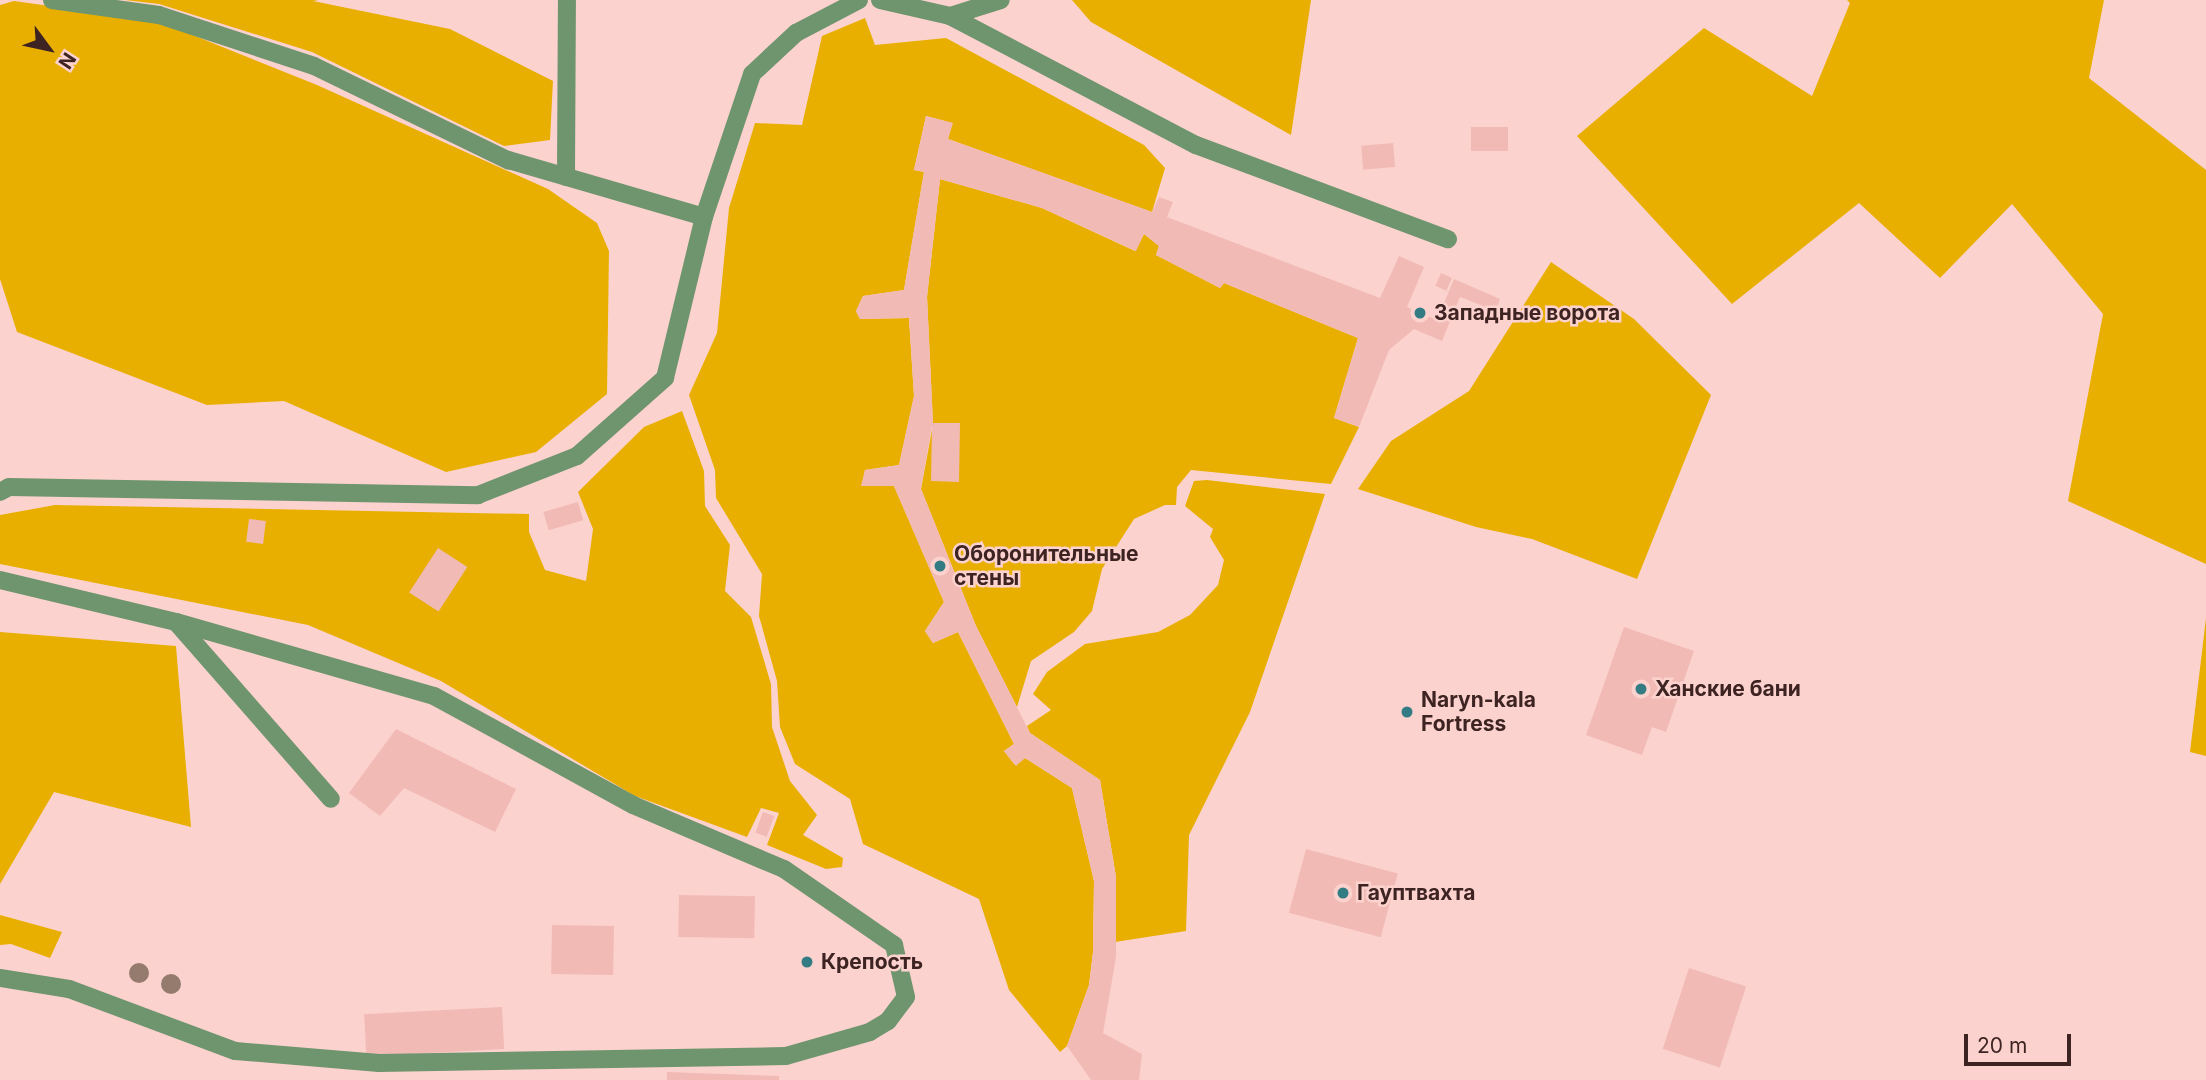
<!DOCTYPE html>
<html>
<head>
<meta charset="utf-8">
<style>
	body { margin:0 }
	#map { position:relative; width:2206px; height:1080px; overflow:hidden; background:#fcd2ce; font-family:Inter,sans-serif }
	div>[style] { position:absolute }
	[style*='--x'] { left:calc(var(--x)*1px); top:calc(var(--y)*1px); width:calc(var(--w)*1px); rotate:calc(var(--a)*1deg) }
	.green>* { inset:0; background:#e9af00 }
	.building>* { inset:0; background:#f1bab5; transform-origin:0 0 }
	.minor>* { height:18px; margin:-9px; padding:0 9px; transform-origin:9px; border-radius:9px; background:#6e956e }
	.trees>* { width:20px; height:20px; margin:-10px; border-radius:50%; background:#947b6d }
	.dots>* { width:19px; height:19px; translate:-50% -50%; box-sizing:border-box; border:4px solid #fcd2ce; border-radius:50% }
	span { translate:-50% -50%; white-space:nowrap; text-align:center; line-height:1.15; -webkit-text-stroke:5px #fcd2ce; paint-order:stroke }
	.poi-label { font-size:21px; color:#3d2422; font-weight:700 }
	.left { translate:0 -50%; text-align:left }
	.north { position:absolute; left:14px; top:14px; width:70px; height:70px; -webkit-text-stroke:5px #fcd2ce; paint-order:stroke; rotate:123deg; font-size:19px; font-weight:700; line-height:28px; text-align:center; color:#3d2422 }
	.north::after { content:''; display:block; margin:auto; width:24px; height:32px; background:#3d2422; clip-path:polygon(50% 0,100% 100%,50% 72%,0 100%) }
	.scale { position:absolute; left:1964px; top:1034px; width:107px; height:32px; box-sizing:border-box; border:4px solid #3d2422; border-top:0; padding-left:9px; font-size:21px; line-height:24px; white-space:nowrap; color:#3d2422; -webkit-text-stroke:5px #fcd2ce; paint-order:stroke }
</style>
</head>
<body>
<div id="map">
	<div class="green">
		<i style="clip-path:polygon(125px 0,319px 0,313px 1px,450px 29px,553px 81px,550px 140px,504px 146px,312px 52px,159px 4px)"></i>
		<i style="clip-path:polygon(1072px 0,1311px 0,1291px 135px,1091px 22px)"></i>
		<i style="clip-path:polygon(1847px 0,2104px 0,2089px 78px,2206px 170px,2206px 564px,2068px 501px,2103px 314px,2012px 204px,1940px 278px,1859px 203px,1732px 304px,1577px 136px,1704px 28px,1812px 96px,1850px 3px)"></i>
		<i style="clip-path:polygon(14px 1px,158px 21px,317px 85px,548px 189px,597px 223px,609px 251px,607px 394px,536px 452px,446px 472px,284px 401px,207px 405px,17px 332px,0 279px,0 5px)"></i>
		<i style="clip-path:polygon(865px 18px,875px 45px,946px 38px,1144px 145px,1165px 168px,1152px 212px,948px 139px,952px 123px,926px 116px,914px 170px,924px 172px,904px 290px,863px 296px,856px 311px,860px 319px,909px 318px,914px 396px,899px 465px,865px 470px,862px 486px,894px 486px,944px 602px,925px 631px,933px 643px,958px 632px,1014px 744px,1004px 751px,1015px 765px,1025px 758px,1072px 788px,1094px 881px,1093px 952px,1089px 985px,1067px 1046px,1060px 1052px,1009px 990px,979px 899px,863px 844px,850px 799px,795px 764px,780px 727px,777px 681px,759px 616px,762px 574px,716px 498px,715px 470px,689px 395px,717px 333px,729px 208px,755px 123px,802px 125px,822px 36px)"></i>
		<i style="clip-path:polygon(940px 179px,1042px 208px,1135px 251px,1144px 234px,1159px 246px,1156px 255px,1220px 288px,1224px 283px,1358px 338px,1334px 418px,1359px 427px,1331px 484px,1191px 470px,1177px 487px,1176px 505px,1165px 505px,1134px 519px,1102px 569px,1092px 611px,1074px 632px,1031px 661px,1017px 707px,976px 626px,921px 489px,933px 424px,927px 297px)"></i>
		<i style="clip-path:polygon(1551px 262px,1634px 319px,1711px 395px,1637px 579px,1532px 539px,1476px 527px,1358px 489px,1391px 441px,1469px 391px)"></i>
		<i style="clip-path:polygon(682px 411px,704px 471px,705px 506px,730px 545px,725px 591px,751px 617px,771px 684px,772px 727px,790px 781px,817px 815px,803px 835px,843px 858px,842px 867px,826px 869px,767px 845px,779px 813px,761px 808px,747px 837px,635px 796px,441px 681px,308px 625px,0 564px,0 515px,55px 505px,529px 514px,529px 532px,545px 570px,586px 581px,593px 529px,578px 492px,644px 427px)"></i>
		<i style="clip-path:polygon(1207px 480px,1325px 494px,1250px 712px,1189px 835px,1186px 931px,1115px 942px,1116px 877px,1100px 780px,1030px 733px,1027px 726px,1051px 710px,1033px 694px,1047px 672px,1085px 644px,1158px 632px,1190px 615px,1218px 585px,1224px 560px,1210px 537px,1213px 529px,1185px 506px,1194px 481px)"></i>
		<i style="clip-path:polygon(2206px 618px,2206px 756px,2190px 752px)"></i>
		<i style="clip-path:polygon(0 632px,176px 646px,191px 827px,54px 792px,0 884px)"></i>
		<i style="clip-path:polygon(0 915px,62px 932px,50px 958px,11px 944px,0 945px)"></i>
	</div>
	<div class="building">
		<i style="clip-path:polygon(926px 116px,953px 123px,948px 139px,1152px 212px,1159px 197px,1173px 202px,1167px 217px,1380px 298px,1399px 256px,1424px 267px,1407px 307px,1437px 320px,1454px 279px,1500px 299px,1496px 311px,1460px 297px,1442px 341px,1414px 329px,1389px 350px,1359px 427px,1334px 418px,1358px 338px,1224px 283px,1220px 288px,1156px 255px,1159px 246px,1144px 234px,1136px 251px,1042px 208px,940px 179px,927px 297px,933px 423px,960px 423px,959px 482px,931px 481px,932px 425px,921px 489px,976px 626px,1030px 733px,1100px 780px,1116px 877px,1116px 957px,1103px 1033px,1142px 1054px,1139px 1080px,1091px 1080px,1067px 1046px,1089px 985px,1093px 952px,1094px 881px,1072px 788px,1025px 758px,1016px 766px,1004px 751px,1014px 744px,958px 632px,933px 643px,925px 631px,944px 602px,894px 486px,861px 486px,865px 470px,899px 465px,914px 396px,909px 318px,860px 319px,856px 311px,863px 296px,904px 290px,924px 172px,914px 170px)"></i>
		<i style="left:1471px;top:127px;width:37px;height:24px"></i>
		<i style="left:1393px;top:143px;width:24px;height:32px;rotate:85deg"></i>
		<i style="left:1441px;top:273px;width:12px;height:14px;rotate:24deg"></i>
		<i style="left:578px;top:502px;width:19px;height:36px;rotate:74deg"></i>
		<i style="left:249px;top:519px;width:17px;height:23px;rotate:7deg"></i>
		<i style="left:438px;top:548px;width:35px;height:53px;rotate:33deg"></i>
		<i style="clip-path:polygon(1624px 627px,1694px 651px,1666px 732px,1652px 727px,1642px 755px,1586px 735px)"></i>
		<i style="clip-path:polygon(396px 729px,516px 789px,495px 832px,404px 788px,380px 816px,349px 793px)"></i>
		<i style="left:763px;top:812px;width:12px;height:22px;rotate:20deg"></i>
		<i style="left:1306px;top:849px;width:95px;height:66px;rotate:15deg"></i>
		<i style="left:679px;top:895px;width:76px;height:42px;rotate:1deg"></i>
		<i style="left:552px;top:925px;width:62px;height:49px;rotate:1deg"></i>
		<i style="left:1689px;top:968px;width:60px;height:85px;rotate:18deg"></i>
		<i style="left:502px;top:1007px;width:42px;height:138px;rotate:87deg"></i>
		<i style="clip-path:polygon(667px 1072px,779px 1076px,779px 1080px,667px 1080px)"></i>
	</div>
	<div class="minor">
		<i style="--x:52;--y:0;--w:108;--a:8"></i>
		<i style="--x:159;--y:15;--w:163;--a:18.2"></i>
		<i style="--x:314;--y:66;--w:216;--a:25.9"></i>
		<i style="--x:508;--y:160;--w:204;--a:16.2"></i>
		<i style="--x:880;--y:0;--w:72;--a:12.9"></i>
		<i style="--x:950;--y:16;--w:53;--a:-17.4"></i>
		<i style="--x:950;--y:16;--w:278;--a:27.7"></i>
		<i style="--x:1196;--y:145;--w:269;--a:20.5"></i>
		<i style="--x:566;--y:177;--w:177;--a:-89.7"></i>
		<i style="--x:0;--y:492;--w:10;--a:-29"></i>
		<i style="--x:9;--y:487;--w:469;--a:1"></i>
		<i style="--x:478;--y:495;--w:106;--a:-21.5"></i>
		<i style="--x:577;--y:456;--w:118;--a:-41.6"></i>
		<i style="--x:665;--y:378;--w:166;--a:-76.4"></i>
		<i style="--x:704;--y:217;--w:151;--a:-71.4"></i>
		<i style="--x:752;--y:74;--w:60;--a:-43"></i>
		<i style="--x:796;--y:33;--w:71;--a:-27.6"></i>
		<i style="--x:0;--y:580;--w:181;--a:13.4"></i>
		<i style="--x:176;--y:622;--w:268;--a:16"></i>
		<i style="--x:434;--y:696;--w:227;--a:28.7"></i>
		<i style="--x:633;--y:805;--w:164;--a:23"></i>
		<i style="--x:784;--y:869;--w:134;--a:34.6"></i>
		<i style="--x:894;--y:945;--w:53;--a:77"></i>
		<i style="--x:906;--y:997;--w:30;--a:127"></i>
		<i style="--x:888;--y:1021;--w:21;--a:149"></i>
		<i style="--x:870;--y:1032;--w:87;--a:164.1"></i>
		<i style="--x:786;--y:1056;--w:407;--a:179"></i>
		<i style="--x:379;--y:1063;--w:144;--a:-175.2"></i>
		<i style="--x:235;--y:1051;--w:177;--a:-159.5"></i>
		<i style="--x:69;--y:989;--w:70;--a:-170.9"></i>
		<i style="--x:176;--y:622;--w:235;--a:48.8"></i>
	</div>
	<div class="trees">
		<i style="left:139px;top:973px"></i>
		<i style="left:171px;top:984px"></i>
	</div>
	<div class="dots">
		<i style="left:1420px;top:313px;background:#347c83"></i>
		<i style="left:940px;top:566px;background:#347c83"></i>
		<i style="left:1641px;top:689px;background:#347c83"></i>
		<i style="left:1407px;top:712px;background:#347c83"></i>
		<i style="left:1343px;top:893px;background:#347c83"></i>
		<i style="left:807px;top:962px;background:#347c83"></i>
	</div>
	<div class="poi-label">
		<span class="left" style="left:1434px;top:313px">Западные ворота</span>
		<span class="left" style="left:954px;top:566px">Оборонительные<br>стены</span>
		<span class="left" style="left:1655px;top:689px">Ханские бани</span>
		<span class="left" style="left:1421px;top:712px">Naryn-kala<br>Fortress</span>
		<span class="left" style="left:1357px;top:893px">Гауптвахта</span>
		<span class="left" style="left:821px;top:962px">Крепость</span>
	</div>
	<div class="north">N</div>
	<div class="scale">20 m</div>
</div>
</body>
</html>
